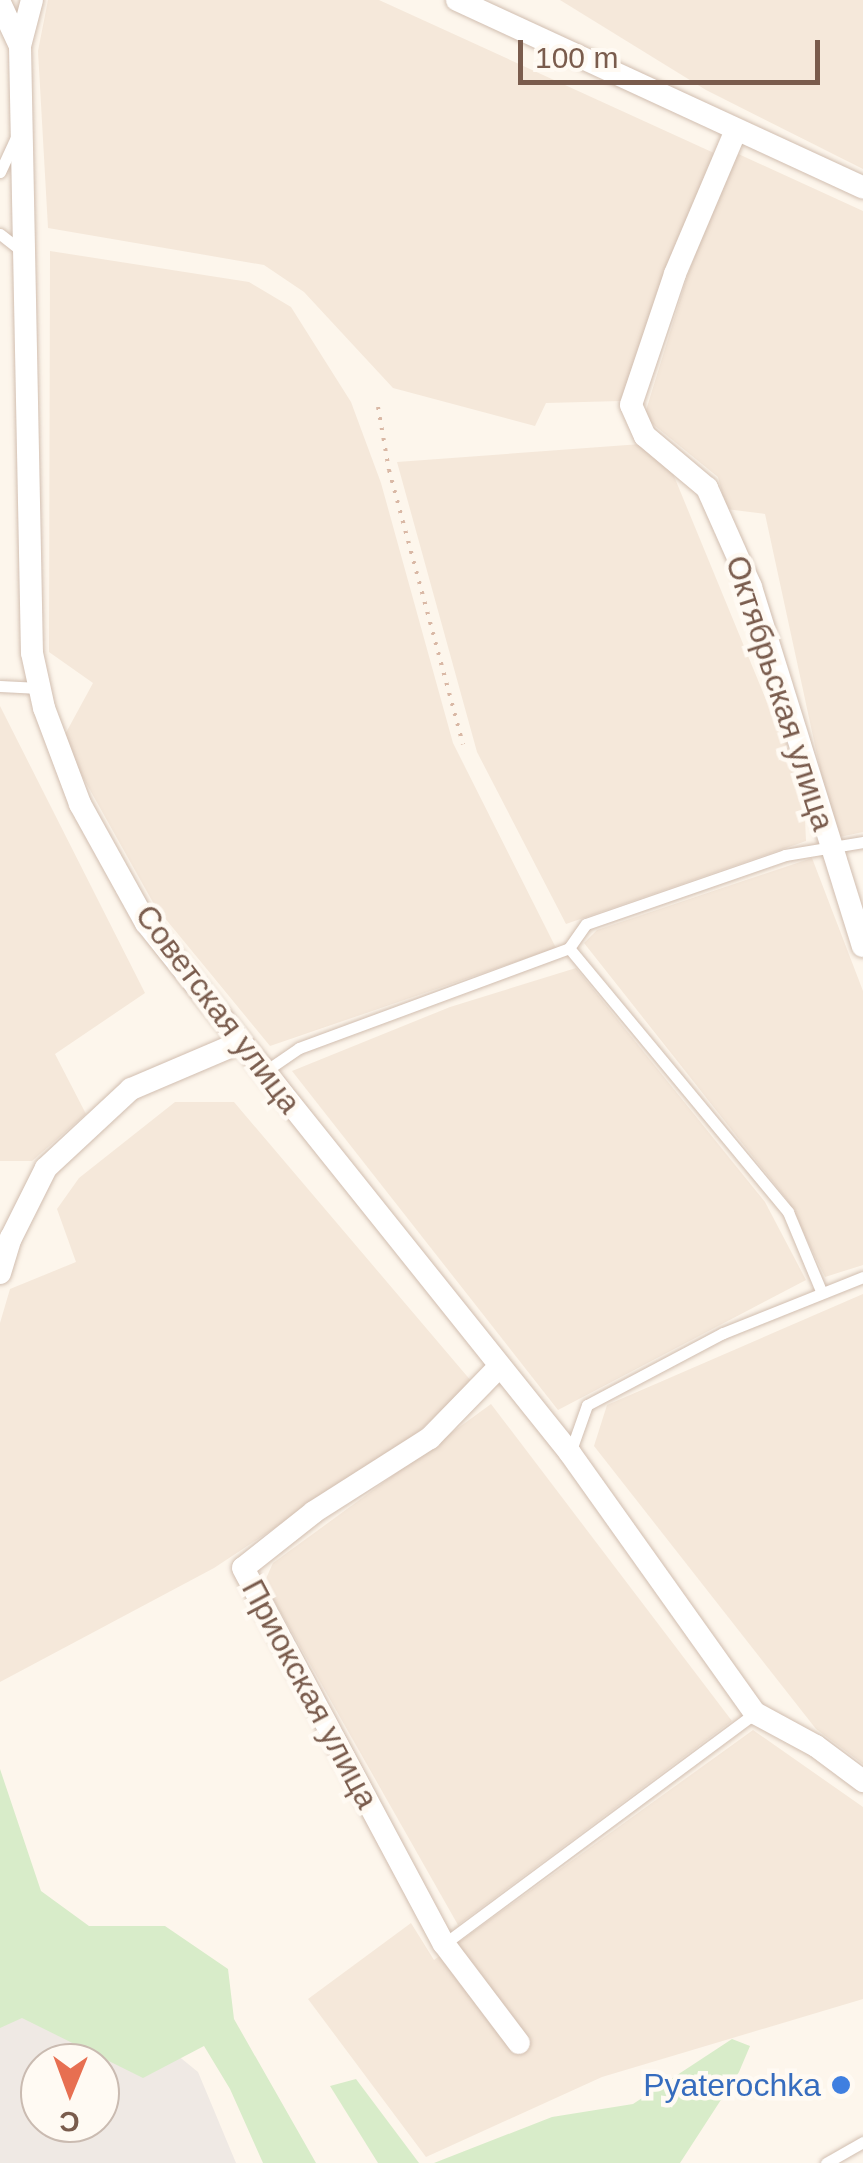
<!DOCTYPE html>
<html>
<head>
<meta charset="utf-8">
<style>
	body { margin:0 }
	#map { position:relative; width:863px; height:2163px; overflow:hidden; background:#fdf6ec; font-family:Arial,sans-serif }
	div>[style] { position:absolute }
	[style*='--x'] { left:calc(var(--x)*1px); top:calc(var(--y)*1px); width:calc(var(--w)*1px); rotate:calc(var(--a)*1deg) }
	.residential>* { inset:0; background:#f5e8da }
	.industrial>* { inset:0; background:#efe9e4 }
	.green>* { inset:0; background:#d8ecc9 }
	.path>* { height:4px; margin-top:-2px; transform-origin:0; background:repeating-linear-gradient(90deg,#d9b8a5 0 2.5px,transparent 0 10.5px) }
	.roads { filter:drop-shadow(0 0 2px #d1beb0) drop-shadow(0 0 2px #d1beb0) }
	.lane>* { height:11px; margin:-5.5px; padding:0 5.5px; transform-origin:5.5px; border-radius:5.5px; background:#fff }
	.street>* { height:22px; margin:-11px; padding:0 11px; transform-origin:11px; border-radius:11px; background:#fff }
	.dots>* { width:28px; height:28px; translate:-50% -50%; box-sizing:border-box; border:5px solid #fffaf3; border-radius:50% }
	span { translate:-50% -50%; white-space:nowrap; text-align:center; line-height:1.15; -webkit-text-stroke:9px #fffaf3; paint-order:stroke }
	.street-label { font-size:32px; color:#7a5c4d }
	.shop-label { font-size:32px; color:#366cbe }
	.right { translate:-100% -50%; text-align:right }
	.north { position:absolute; left:20px; top:2043px; width:100px; height:100px; box-sizing:border-box; background:#fffaf3; border:2px solid #cabbb1; border-radius:50%; rotate:181deg; font-size:28px; font-weight:700; line-height:40px; text-align:center; color:#7a5c4d }
	.north::after { content:''; display:block; margin:auto; width:35px; height:45px; background:#e76f51; clip-path:polygon(50% 0,100% 100%,50% 72%,0 100%) }
	.scale { position:absolute; left:518px; top:40px; width:302px; height:45px; box-sizing:border-box; border:5px solid #7a5c4d; border-top:0; padding-left:12px; font-size:30px; line-height:35px; white-space:nowrap; color:#7a5c4d; -webkit-text-stroke:8px #fffaf3; paint-order:stroke }
</style>
</head>
<body>
<div id="map">
	<div class="residential">
		<i style="clip-path:polygon(48px 0,379px 0,714px 153px,621px 401px,546px 403px,535px 426px,393px 388px,304px 292px,264px 265px,48px 228px,38px 51px)"></i>
		<i style="clip-path:polygon(560px 0,863px 0,863px 169px,706px 90px)"></i>
		<i style="clip-path:polygon(734px 152px,863px 211px,863px 832px,835px 838px,765px 514px,726px 509px,718px 477px,644px 417px,687px 277px)"></i>
		<i style="clip-path:polygon(50px 251px,249px 282px,291px 307px,351px 402px,381px 483px,453px 743px,556px 948px,270px 1046px,155px 906px,62px 740px,93px 683px,49px 652px)"></i>
		<i style="clip-path:polygon(641px 444px,669px 464px,767px 702px,780px 715px,805px 819px,806px 841px,566px 924px,477px 752px,397px 462px)"></i>
		<i style="clip-path:polygon(0 706px,145px 993px,55px 1054px,86px 1114px,32px 1161px,0 1161px)"></i>
		<i style="clip-path:polygon(812px 858px,863px 991px,863px 1265px,825px 1277px,788px 1201px,584px 943px,597px 930px)"></i>
		<i style="clip-path:polygon(576px 968px,765px 1202px,806px 1280px,558px 1410px,292px 1071px,450px 1007px)"></i>
		<i style="clip-path:polygon(175px 1102px,234px 1102px,472px 1382px,413px 1437px,214px 1568px,0 1682px,0 1323px,10px 1289px,76px 1262px,57px 1209px,79px 1178px)"></i>
		<i style="clip-path:polygon(863px 1294px,863px 1764px,816px 1729px,594px 1446px,607px 1405px)"></i>
		<i style="clip-path:polygon(491px 1404px,732px 1721px,458px 1925px,264px 1583px,273px 1563px)"></i>
		<i style="clip-path:polygon(753px 1730px,863px 1807px,863px 1999px,602px 2077px,426px 2157px,308px 1999px,411px 1923px,434px 1960px)"></i>
	</div>
	<div class="industrial">
		<i style="clip-path:polygon(evenodd,38px 1942px,198px 2072px,236px 2163px,0 2163px,0 1955px,38px 1942px,40px 2063px,100px 2063px,100px 2123px,40px 2123px,40px 2063px)"></i>
	</div>
	<div class="green">
		<i style="clip-path:polygon(0 1769px,41px 1891px,89px 1926px,165px 1926px,228px 1969px,234px 2019px,316px 2163px,263px 2163px,230px 2089px,204px 2046px,143px 2078px,22px 2018px,0 2028px)"></i>
		<i style="clip-path:polygon(732px 2039px,750px 2046px,739px 2072px,680px 2163px,434px 2163px,552px 2117px,633px 2104px)"></i>
		<i style="clip-path:polygon(356px 2079px,419px 2163px,378px 2163px,330px 2086px)"></i>
	</div>
	<div class="path">
		<i style="--x:378;--y:407;--w:64;--a:80.1"></i>
		<i style="--x:389;--y:470;--w:284;--a:74.9"></i>
	</div>
	<div class="roads">
		<div class="lane">
			<i style="--x:0;--y:172;--w:41;--a:-65.3"></i>
			<i style="--x:0;--y:234;--w:31;--a:38"></i>
			<i style="--x:0;--y:686;--w:39;--a:3"></i>
			<i style="--x:569;--y:948;--w:343;--a:50.3"></i>
			<i style="--x:788;--y:1212;--w:86;--a:67.3"></i>
			<i style="--x:264;--y:1072;--w:42;--a:-34.4"></i>
			<i style="--x:299;--y:1048;--w:288;--a:-20.3"></i>
			<i style="--x:569;--y:948;--w:29;--a:-55"></i>
			<i style="--x:586;--y:924;--w:211;--a:-19.1"></i>
			<i style="--x:785;--y:855;--w:79;--a:-9.5"></i>
			<i style="--x:570;--y:1453;--w:51;--a:-70.5"></i>
			<i style="--x:587;--y:1405;--w:154;--a:-27.9"></i>
			<i style="--x:723;--y:1333;--w:151;--a:-21.8"></i>
			<i style="--x:444;--y:1944;--w:387;--a:-36.6"></i>
			<i style="--x:826;--y:2163;--w:43;--a:-29.6"></i>
		</div>
		<div class="street">
			<i style="--x:457;--y:0;--w:447;--a:24.8"></i>
			<i style="--x:0;--y:3;--w:47;--a:65.1"></i>
			<i style="--x:20;--y:46;--w:48;--a:-75.4"></i>
			<i style="--x:20;--y:46;--w:607;--a:88.87"></i>
			<i style="--x:32;--y:653;--w:56;--a:77.7"></i>
			<i style="--x:44;--y:708;--w:103;--a:69.4"></i>
			<i style="--x:80;--y:804;--w:136;--a:61"></i>
			<i style="--x:146;--y:923;--w:679;--a:51.34"></i>
			<i style="--x:570;--y:1453;--w:319;--a:54.6"></i>
			<i style="--x:755;--y:1713;--w:69;--a:28.4"></i>
			<i style="--x:816;--y:1746;--w:59;--a:36.7"></i>
			<i style="--x:736;--y:130;--w:156;--a:113"></i>
			<i style="--x:675;--y:274;--w:138;--a:108.6"></i>
			<i style="--x:631;--y:405;--w:34;--a:66"></i>
			<i style="--x:645;--y:436;--w:81;--a:40"></i>
			<i style="--x:707;--y:488;--w:108;--a:66"></i>
			<i style="--x:751;--y:587;--w:376;--a:72.7"></i>
			<i style="--x:0;--y:1273;--w:37;--a:-73"></i>
			<i style="--x:11;--y:1238;--w:78;--a:-63.4"></i>
			<i style="--x:46;--y:1168;--w:116;--a:-42.9"></i>
			<i style="--x:131;--y:1089;--w:117;--a:-23.1"></i>
			<i style="--x:498;--y:1368;--w:98;--a:134.2"></i>
			<i style="--x:430;--y:1438;--w:138;--a:147.5"></i>
			<i style="--x:314;--y:1512;--w:90;--a:141.7"></i>
			<i style="--x:243;--y:1568;--w:426;--a:61.9"></i>
			<i style="--x:444;--y:1944;--w:124;--a:52.9"></i>
		</div>
	</div>
	<div class="dots">
		<i style="left:841px;top:2085px;background:#3f7fe0"></i>
	</div>
	<div class="street-label">
		<span style="left:780px;top:693px;rotate:72deg">Октябрьская улица</span>
		<span style="left:218px;top:1009px;rotate:53deg">Советская улица</span>
		<span style="left:310px;top:1694px;rotate:62deg">Приокская улица</span>
	</div>
	<div class="shop-label">
		<span class="right" style="left:821px;top:2085px">Pyaterochka</span>
	</div>
	<div class="north">С</div>
	<div class="scale">100 m</div>
</div>
</body>
</html>
